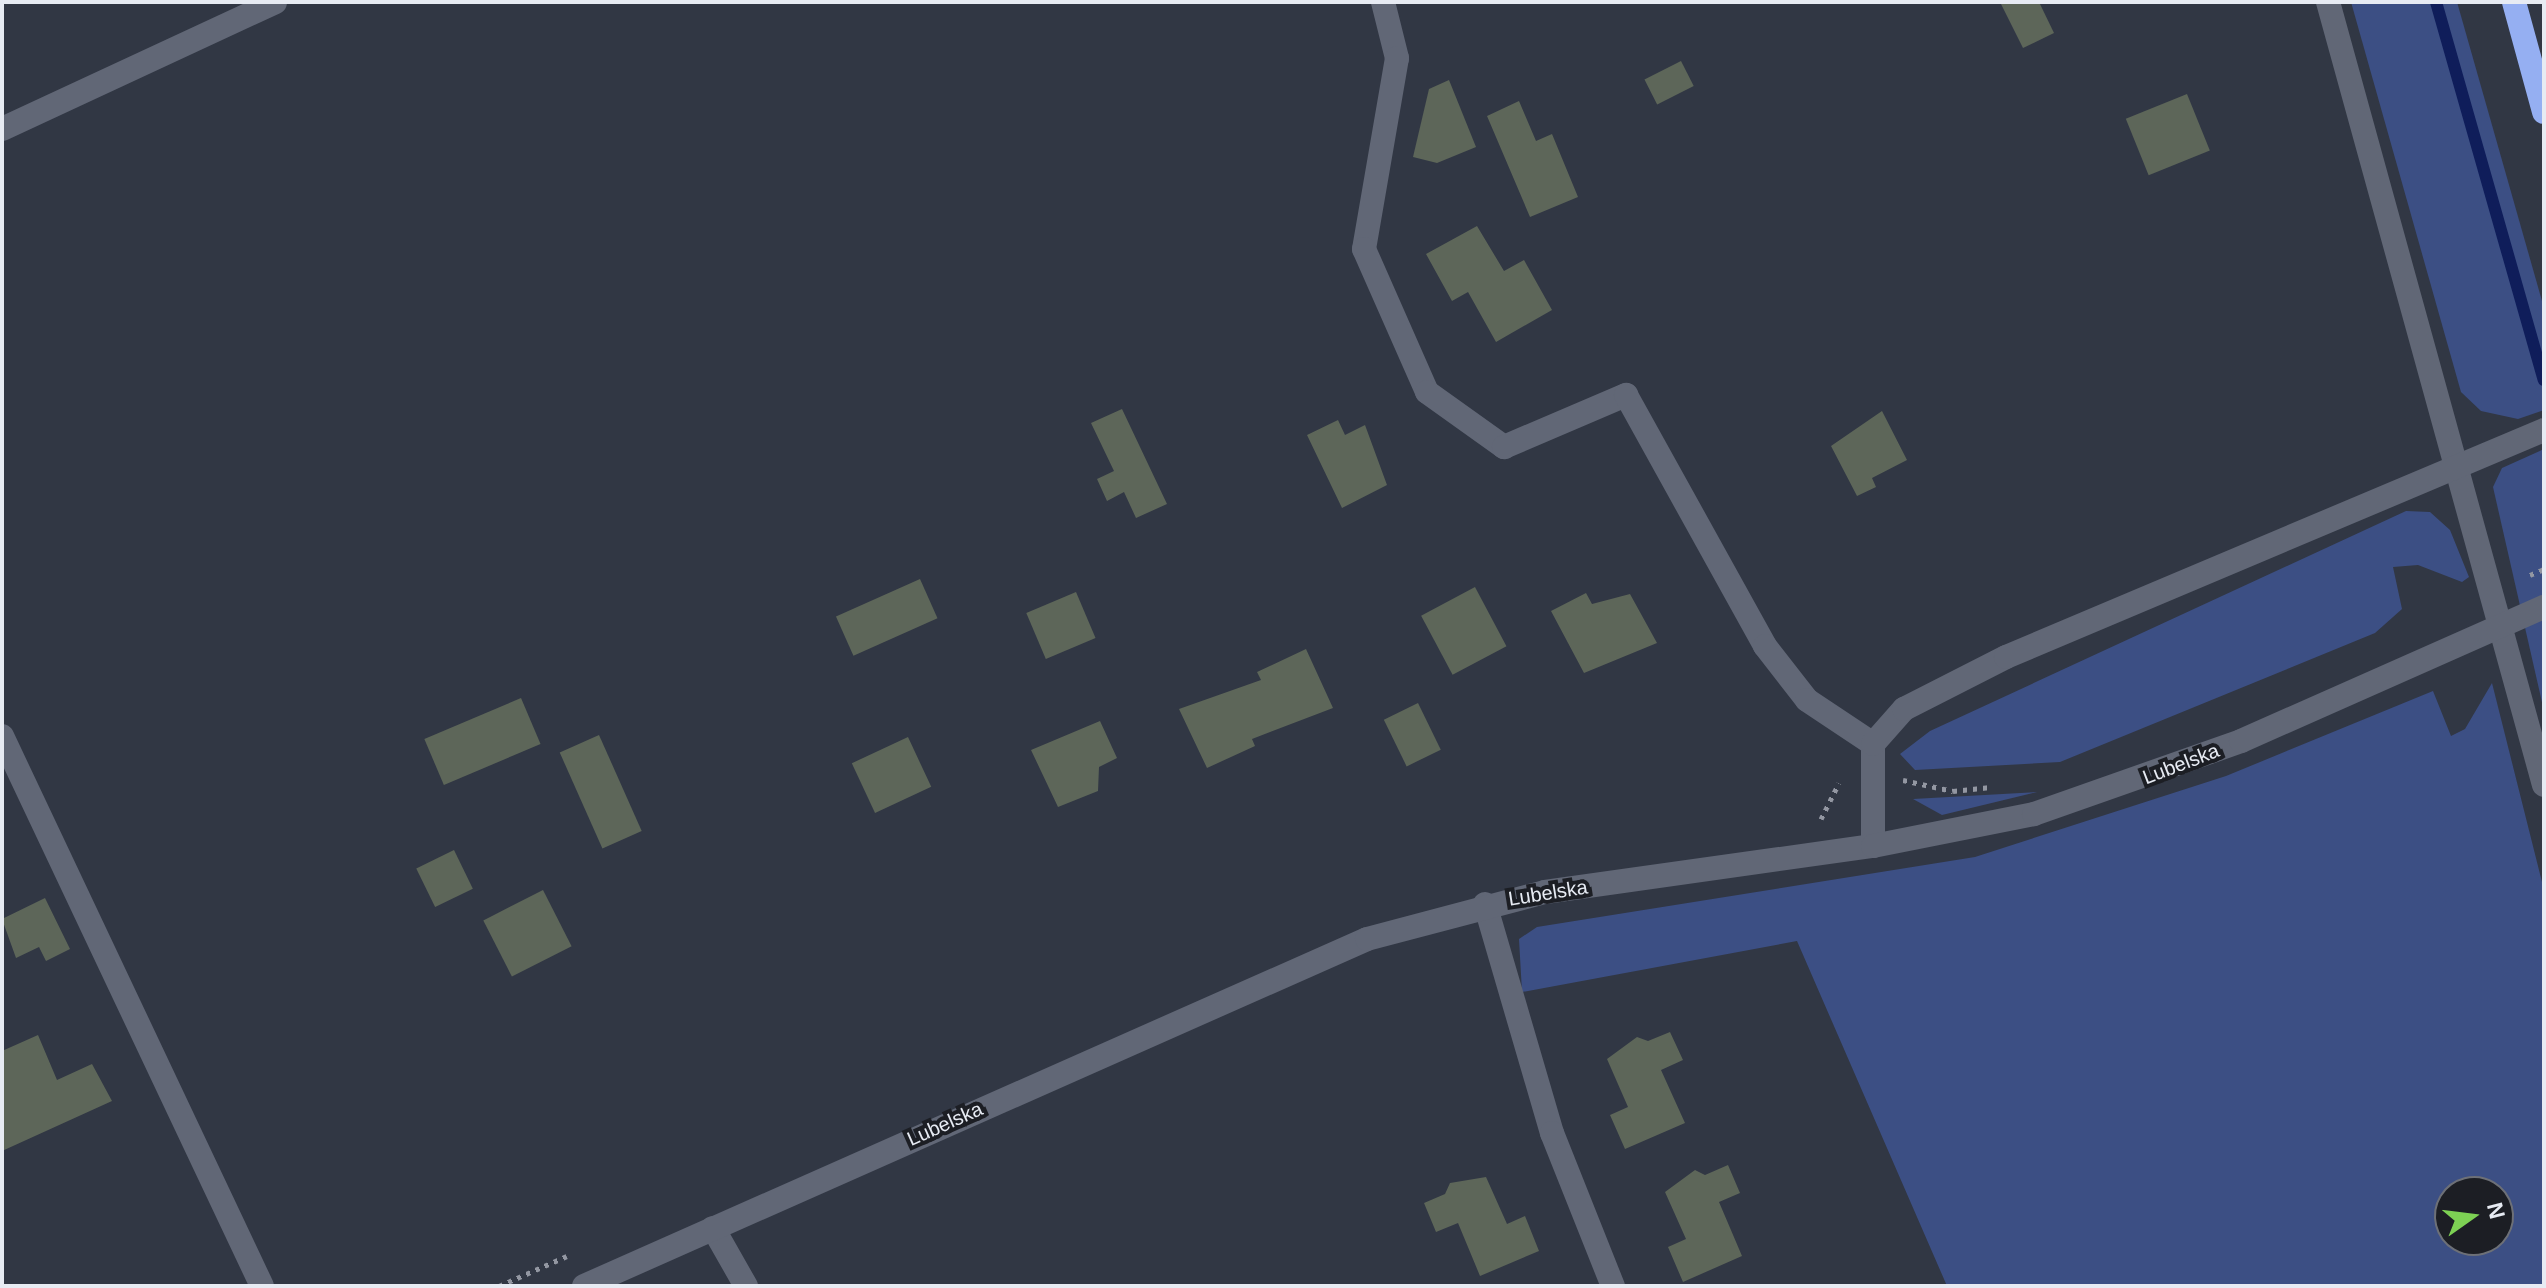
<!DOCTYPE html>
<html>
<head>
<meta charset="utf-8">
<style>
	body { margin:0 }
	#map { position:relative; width:2546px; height:1288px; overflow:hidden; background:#313744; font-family:Arial,sans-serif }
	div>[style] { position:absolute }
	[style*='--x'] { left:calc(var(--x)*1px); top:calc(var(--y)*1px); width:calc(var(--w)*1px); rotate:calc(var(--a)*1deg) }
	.green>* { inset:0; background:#3c4f84 }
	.stream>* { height:12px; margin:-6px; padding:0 6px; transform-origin:6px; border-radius:6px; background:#0f1d5a }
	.building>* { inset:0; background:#5d6659; transform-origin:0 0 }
	.path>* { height:5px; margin-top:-2.5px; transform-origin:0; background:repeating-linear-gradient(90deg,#9397a2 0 4px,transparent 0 10px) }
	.minor>* { height:24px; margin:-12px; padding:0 12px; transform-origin:12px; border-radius:12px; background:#616776 }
	.highway>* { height:24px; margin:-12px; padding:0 12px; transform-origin:12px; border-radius:12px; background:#95aff2 }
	span { translate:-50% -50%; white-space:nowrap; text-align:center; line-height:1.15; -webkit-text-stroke:8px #1c1e24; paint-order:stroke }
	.street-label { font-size:20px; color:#e7ebf3 }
	.frame { position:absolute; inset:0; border:4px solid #e7ebf3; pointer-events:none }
	.north { position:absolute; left:2434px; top:1176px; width:80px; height:80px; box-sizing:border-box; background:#1c1e24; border:2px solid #6d7077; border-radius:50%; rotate:76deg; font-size:22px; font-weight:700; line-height:32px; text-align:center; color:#e7ebf3 }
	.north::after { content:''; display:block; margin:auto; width:28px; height:36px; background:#7dd154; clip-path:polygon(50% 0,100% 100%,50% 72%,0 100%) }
</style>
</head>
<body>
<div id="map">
	<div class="green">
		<i style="clip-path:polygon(2351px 2px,2457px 2px,2544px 308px,2544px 410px,2518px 419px,2481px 411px,2461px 392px)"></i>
		<i style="clip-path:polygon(2544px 449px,2544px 711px,2493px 487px,2502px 468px)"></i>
		<i style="clip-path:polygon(2406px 511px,2430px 512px,2450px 530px,2469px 577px,2462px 582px,2418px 565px,2393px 567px,2402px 609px,2375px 633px,2060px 762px,1915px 770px,1900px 754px,1930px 731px)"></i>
		<i style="clip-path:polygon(evenodd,2492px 683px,2544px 890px,2544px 1286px,1947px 1286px,1797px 941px,1522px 992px,1519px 939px,1537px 927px,1975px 857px,2226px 776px,2433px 691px,2451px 736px,2465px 729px,2492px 683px,2450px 1192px,2498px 1192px,2498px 1240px,2450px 1240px,2450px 1192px)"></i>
		<i style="clip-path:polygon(2037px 792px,1942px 815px,1913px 799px)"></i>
	</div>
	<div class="stream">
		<i style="--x:2436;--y:2;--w:393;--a:74.1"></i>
	</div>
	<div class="building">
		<i style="clip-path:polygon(2000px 2px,2039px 2px,2054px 33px,2023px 48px)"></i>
		<i style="left:1681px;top:61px;width:28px;height:41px;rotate:63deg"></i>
		<i style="clip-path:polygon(1449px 80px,1476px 147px,1437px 163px,1413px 157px,1429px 89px)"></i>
		<i style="left:2187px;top:94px;width:61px;height:66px;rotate:68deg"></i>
		<i style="clip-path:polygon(1519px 101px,1536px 141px,1552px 134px,1578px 197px,1530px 217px,1487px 116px)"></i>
		<i style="clip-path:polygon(1477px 226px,1504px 271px,1524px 260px,1552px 310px,1496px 342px,1468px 292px,1452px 301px,1426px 254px)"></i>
		<i style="clip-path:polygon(1122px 409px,1167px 504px,1136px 518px,1124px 492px,1107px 501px,1097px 479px,1114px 471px,1091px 423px)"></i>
		<i style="clip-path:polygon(1882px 411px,1907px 460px,1872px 478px,1876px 487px,1857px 496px,1831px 446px)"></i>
		<i style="clip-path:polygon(1338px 420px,1345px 435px,1365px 425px,1387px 485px,1342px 508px,1307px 435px)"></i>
		<i style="left:920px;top:579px;width:43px;height:92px;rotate:66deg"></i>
		<i style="left:1475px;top:587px;width:67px;height:61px;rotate:62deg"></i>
		<i style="left:1076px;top:592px;width:50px;height:54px;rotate:67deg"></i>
		<i style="clip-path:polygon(1586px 593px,1592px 604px,1630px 594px,1657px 643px,1584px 673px,1551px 611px)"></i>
		<i style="clip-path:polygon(1306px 649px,1333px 708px,1252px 739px,1255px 746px,1207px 768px,1179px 709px,1261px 680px,1257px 672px)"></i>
		<i style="left:521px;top:698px;width:50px;height:105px;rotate:67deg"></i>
		<i style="left:1418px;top:703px;width:52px;height:38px;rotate:64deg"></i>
		<i style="clip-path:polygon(1100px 721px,1117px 758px,1099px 767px,1098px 791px,1058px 807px,1031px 750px)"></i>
		<i style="left:599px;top:735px;width:105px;height:43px;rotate:66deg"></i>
		<i style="left:908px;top:737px;width:55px;height:62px;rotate:65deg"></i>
		<i style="left:454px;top:850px;width:43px;height:42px;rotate:64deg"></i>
		<i style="left:543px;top:890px;width:63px;height:67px;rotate:63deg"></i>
		<i style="clip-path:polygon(45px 898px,70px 949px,46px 961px,39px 947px,16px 958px,2px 919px)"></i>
		<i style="clip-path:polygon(1670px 1032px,1683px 1060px,1661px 1070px,1685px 1123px,1625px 1149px,1610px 1115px,1628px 1107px,1607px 1059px,1637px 1037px,1648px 1041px)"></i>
		<i style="clip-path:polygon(38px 1035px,57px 1080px,92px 1064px,112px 1101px,2px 1151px,2px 1051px)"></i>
		<i style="clip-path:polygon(1728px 1165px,1740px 1193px,1719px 1202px,1742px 1256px,1683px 1282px,1668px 1247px,1686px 1239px,1665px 1192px,1695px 1170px,1705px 1175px)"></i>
		<i style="clip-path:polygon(1486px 1177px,1507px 1224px,1525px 1216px,1539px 1251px,1480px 1276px,1458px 1223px,1436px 1232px,1424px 1203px,1445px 1194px,1450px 1183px)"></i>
	</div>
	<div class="path">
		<i style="--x:2530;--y:575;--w:15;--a:-23"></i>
		<i style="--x:1903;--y:780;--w:51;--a:12.4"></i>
		<i style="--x:1953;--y:791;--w:38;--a:-6"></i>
		<i style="--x:1821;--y:819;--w:40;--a:-63.4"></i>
		<i style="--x:499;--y:1286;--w:74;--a:-23.8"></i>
	</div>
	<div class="minor">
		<i style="--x:1383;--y:2;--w:58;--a:76"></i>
		<i style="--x:1397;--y:58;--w:194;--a:99.8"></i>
		<i style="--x:1364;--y:249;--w:156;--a:66.2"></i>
		<i style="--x:1427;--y:392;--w:95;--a:35.5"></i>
		<i style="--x:1504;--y:447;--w:133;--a:-23.1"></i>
		<i style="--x:1626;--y:395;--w:287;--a:61"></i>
		<i style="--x:1765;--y:646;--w:68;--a:52.1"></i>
		<i style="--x:1807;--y:700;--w:79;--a:33.7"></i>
		<i style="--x:2328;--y:2;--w:812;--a:74.58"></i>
		<i style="--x:2;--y:129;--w:301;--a:-24.9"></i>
		<i style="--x:2;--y:736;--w:608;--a:64.7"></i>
		<i style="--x:1873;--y:846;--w:102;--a:-90"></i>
		<i style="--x:1873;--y:744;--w:47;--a:-48.5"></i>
		<i style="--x:1904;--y:709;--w:114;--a:-27"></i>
		<i style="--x:2006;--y:657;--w:584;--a:-22.88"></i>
		<i style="--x:1485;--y:904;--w:239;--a:73.7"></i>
		<i style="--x:1552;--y:1133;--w:165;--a:68.3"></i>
		<i style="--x:713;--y:1228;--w:67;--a:60.4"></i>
		<i style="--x:584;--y:1286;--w:856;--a:-23.9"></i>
		<i style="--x:1367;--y:939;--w:184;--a:-14.8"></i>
		<i style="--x:1545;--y:892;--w:331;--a:-8"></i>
		<i style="--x:1873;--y:846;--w:164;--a:-11.2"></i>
		<i style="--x:2034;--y:814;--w:219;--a:-19.4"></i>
		<i style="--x:2241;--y:741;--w:331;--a:-23.9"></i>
	</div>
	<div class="highway">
		<i style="--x:2514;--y:2;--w:114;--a:74.7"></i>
	</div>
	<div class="street-label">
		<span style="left:2181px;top:764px;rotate:-21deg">Lubelska</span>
		<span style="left:1548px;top:893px;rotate:-9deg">Lubelska</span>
		<span style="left:945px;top:1124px;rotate:-24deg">Lubelska</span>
	</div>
	<div class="frame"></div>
	<div class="north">N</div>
</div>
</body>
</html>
